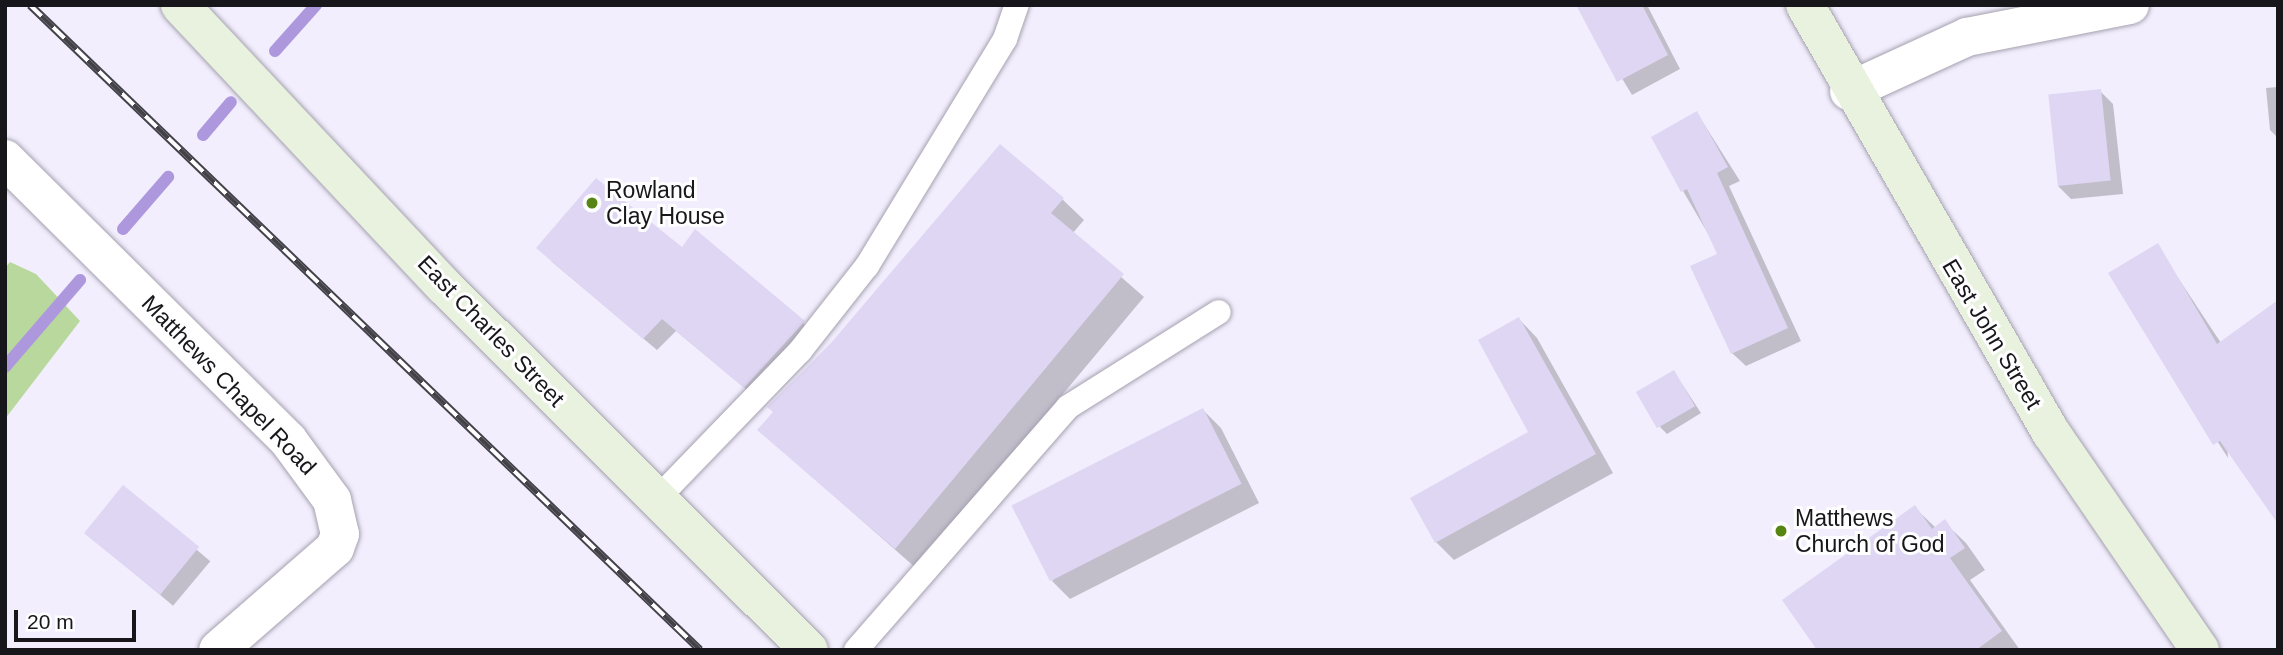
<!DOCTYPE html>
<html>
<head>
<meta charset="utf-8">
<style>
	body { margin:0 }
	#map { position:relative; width:2283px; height:655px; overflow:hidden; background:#f2eefd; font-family:Helvetica,sans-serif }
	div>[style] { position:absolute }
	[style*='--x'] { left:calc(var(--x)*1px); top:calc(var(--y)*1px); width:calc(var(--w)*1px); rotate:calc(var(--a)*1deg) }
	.green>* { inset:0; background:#b9d89d }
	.shadow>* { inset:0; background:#0003; transform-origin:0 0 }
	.stream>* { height:12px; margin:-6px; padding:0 6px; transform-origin:6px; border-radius:6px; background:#ae98dd }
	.building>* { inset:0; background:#dfd6f4; transform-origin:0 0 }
	.roads { filter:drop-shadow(0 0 2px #a5a1af) drop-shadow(0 0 2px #a5a1af) }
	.lane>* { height:24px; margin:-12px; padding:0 12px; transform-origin:12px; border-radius:12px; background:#fff }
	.street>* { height:38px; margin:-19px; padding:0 19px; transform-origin:19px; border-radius:19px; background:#fff }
	.secondary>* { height:38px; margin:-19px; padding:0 19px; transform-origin:19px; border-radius:19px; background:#e8f2df }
	.rail>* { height:8px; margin-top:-4px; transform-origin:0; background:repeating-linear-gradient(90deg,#fefefe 0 16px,#434249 0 32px); box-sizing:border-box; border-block:2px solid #434249 }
	.dots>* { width:19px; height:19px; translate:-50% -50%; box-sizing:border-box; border:4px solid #fefefe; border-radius:50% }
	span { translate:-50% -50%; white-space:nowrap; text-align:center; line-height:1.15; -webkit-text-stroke:6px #fefefe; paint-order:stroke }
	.poi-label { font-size:23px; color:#17161b }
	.left { translate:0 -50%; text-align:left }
	.street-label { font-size:23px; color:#17161b }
	.frame { position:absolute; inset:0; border:7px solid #17161b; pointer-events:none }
	.scale { position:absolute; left:14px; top:610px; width:122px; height:32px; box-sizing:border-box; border:4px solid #17161b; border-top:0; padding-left:9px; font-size:21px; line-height:24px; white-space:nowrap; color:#17161b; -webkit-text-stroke:5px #fefefe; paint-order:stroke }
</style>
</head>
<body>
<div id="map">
	<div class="green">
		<i style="clip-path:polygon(10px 262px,36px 274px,80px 321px,5px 419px,5px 268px)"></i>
	</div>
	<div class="shadow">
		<i style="clip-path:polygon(1578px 5px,1647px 5px,1680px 69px,1632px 95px)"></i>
		<i style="clip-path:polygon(2278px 87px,2278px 138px,2270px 130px,2266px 88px)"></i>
		<i style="clip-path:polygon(2100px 91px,2113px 104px,2123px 194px,2071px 199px,2058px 186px)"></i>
		<i style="clip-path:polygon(1697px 113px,1740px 181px,1729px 186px,1801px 341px,1746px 366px,1732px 353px,1720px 254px,1683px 191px)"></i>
		<i style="clip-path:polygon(1062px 199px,1084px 220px,1072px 234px,1144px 297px,917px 569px,759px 430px)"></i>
		<i style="clip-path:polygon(2157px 246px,2221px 343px,2228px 458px,2110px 273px)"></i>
		<i style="clip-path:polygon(551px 261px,803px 323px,816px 335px,758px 399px,676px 331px,657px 350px)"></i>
		<i style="clip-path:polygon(1519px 319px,1537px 338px,1613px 473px,1454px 560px,1436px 542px,1530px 433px)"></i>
		<i style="clip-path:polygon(1674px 372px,1701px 413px,1667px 434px,1660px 427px)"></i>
		<i style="clip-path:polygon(1203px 410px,1221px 428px,1259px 503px,1070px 599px,1052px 581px)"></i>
		<i style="left:123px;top:488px;width:114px;height:58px;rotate:40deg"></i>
		<i style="clip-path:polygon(1915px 508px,1936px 528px,1944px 522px,1966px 543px,1985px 570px,1970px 580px,2020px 650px,1820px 650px)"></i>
	</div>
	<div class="stream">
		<i style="--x:275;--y:51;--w:62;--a:-48.3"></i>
		<i style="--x:203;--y:135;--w:43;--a:-49.7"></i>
		<i style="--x:123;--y:229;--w:69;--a:-49.1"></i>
		<i style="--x:5;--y:367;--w:115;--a:-49.2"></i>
	</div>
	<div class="building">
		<i style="clip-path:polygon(1576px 5px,1642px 5px,1668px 55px,1617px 82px)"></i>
		<i style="left:2101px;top:89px;width:92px;height:53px;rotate:84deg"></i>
		<i style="clip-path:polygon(1697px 111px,1728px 167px,1717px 173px,1788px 328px,1731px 354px,1690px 266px,1717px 254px,1687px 189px,1681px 192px,1651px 137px)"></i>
		<i style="clip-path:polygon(1000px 144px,1064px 198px,1051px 213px,1124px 274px,895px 549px,757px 430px,773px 412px,767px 407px,831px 343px)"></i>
		<i style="clip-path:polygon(596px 178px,682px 247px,695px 229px,805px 321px,744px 388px,662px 319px,643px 339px,536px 248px)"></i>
		<i style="clip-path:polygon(2158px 243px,2217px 344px,2278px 300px,2278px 524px,2220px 441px,2213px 445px,2108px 273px)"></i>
		<i style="clip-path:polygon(1519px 317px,1596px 454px,1435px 543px,1410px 498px,1528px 432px,1478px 340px)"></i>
		<i style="left:1674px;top:370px;width:42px;height:44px;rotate:60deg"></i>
		<i style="left:1203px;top:408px;width:85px;height:215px;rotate:63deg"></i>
		<i style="left:123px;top:485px;width:98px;height:62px;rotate:39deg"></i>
		<i style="clip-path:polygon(1915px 505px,1932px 529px,1945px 519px,1965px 548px,1950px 558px,2002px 631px,1976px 650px,1817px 650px,1782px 600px)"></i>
	</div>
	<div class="roads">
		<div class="lane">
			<i style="--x:656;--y:500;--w:207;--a:-46"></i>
			<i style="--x:800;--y:351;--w:108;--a:-51.8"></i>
			<i style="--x:867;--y:266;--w:266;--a:-58.7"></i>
			<i style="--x:1005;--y:39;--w:36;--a:-71"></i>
			<i style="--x:856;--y:650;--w:322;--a:-48.9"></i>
			<i style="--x:1068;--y:407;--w:178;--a:-32.2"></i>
		</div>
		<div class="street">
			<i style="--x:1849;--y:91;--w:130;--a:-24.6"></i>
			<i style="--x:1967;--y:37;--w:166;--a:-11.1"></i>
			<i style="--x:5;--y:159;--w:399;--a:44.8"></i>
			<i style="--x:288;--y:440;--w:74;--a:53.7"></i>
			<i style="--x:332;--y:500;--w:35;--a:77"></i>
			<i style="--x:340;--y:534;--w:15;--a:110"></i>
			<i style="--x:335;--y:548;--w:155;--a:138.9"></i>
		</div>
		<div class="secondary">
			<i style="--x:180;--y:5;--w:386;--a:46.8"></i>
			<i style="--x:444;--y:286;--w:515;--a:44.92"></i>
			<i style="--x:1805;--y:5;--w:495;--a:60.1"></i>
			<i style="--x:2052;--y:434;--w:262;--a:55.6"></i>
		</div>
	</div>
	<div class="rail">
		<i style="--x:30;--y:5;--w:930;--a:43.91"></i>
	</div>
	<div class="dots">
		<i style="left:592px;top:203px;background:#578514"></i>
		<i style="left:1781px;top:531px;background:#578514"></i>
	</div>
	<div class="poi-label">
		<span class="left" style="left:606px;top:203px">Rowland<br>Clay House</span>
		<span class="left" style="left:1795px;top:531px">Matthews<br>Church of God</span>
	</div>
	<div class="street-label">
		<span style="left:491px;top:331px;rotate:46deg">East Charles Street</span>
		<span style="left:1992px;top:334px;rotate:59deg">East John Street</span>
		<span style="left:229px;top:385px;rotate:46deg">Matthews Chapel Road</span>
	</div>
	<div class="frame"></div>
	<div class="scale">20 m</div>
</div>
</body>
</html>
